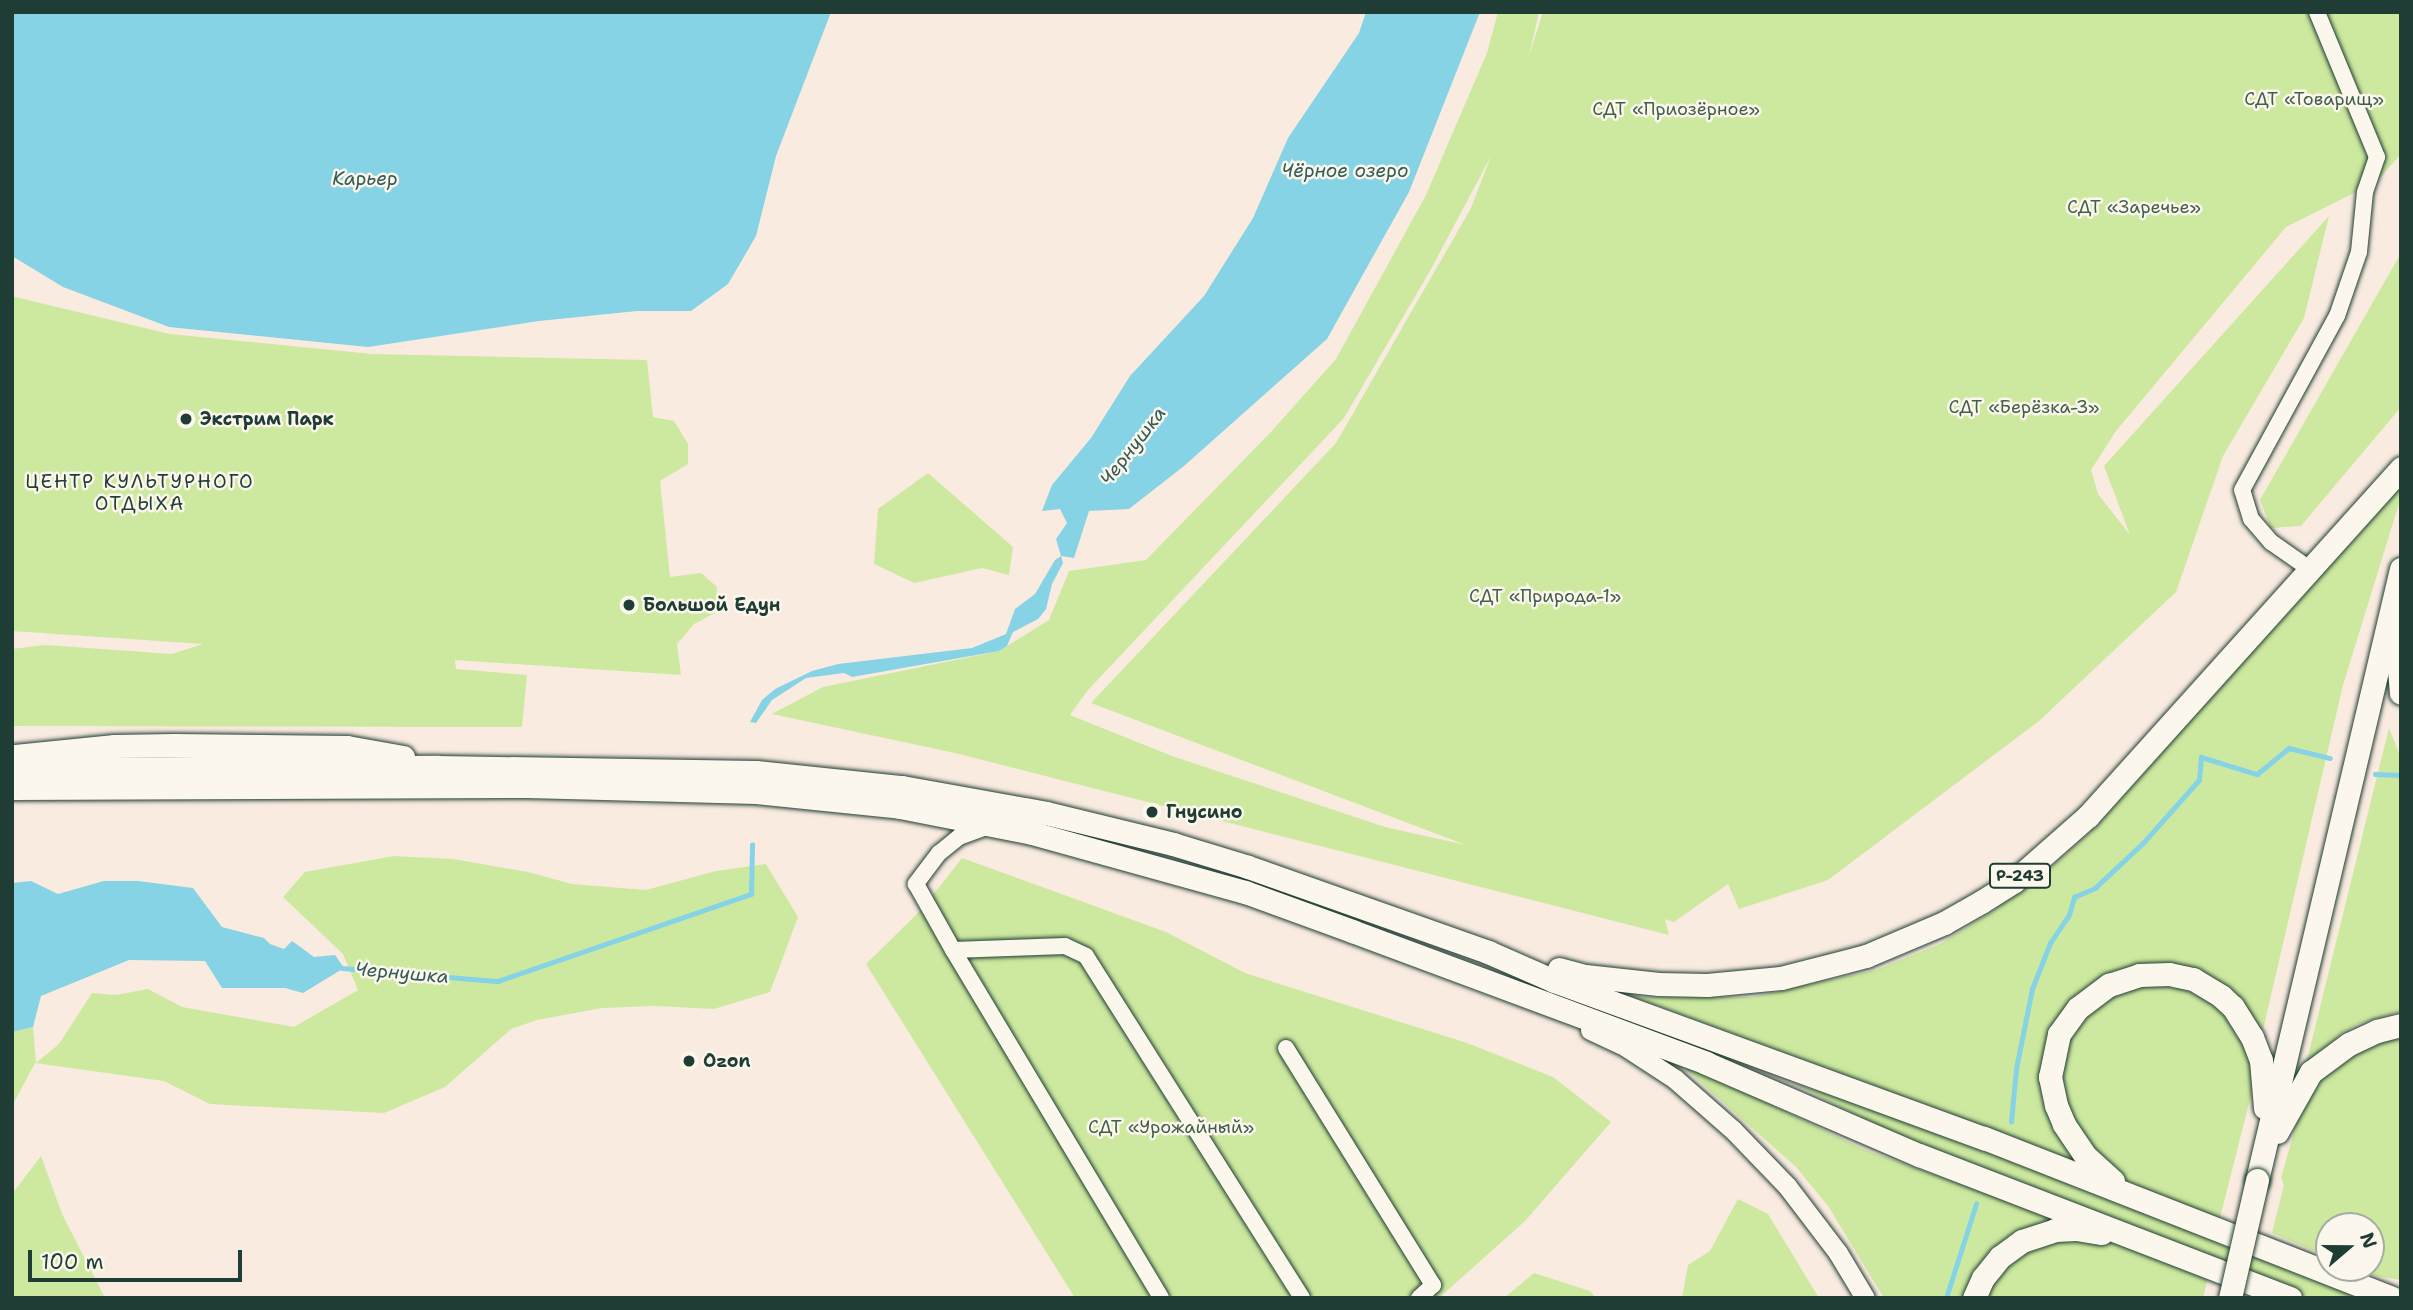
<!DOCTYPE html>
<html>
<head>
<meta charset="utf-8">
<style>
	body { margin:0 }
	#map { position:relative; width:2413px; height:1310px; overflow:hidden; background:#f9ebdf; font-family:"Shantell Sans",sans-serif }
	div>[style] { position:absolute }
	[style*='--x'] { left:calc(var(--x)*1px); top:calc(var(--y)*1px); width:calc(var(--w)*1px); rotate:calc(var(--a)*1deg) }
	.green>* { inset:0; background:#cde99f }
	.water>* { inset:0; background:#86d3e6 }
	.stream>* { height:4.5px; margin:-2.25px; padding:0 2.25px; transform-origin:2.25px; border-radius:2.25px; background:#86d3e6 }
	.roads { filter:drop-shadow(0 0 2px #1f3d34) drop-shadow(0 0 2px #1f3d34) }
	.minor>* { height:16px; margin:-8px; padding:0 8px; transform-origin:8px; border-radius:8px; background:#fbf7ec }
	.major>* { height:19px; margin:-9.5px; padding:0 9.5px; transform-origin:9.5px; border-radius:9.5px; background:#fbf7ec }
	.highway>* { height:23px; margin:-11.5px; padding:0 11.5px; transform-origin:11.5px; border-radius:11.5px; background:#fbf7ec }
	.bridges { filter:drop-shadow(0 0 2px #1f3d34) drop-shadow(0 0 2px #1f3d34) }
	.highway-bridge>* { height:23px; margin:-11.5px; padding:0 11.5px; transform-origin:11.5px; border-radius:11.5px; background:#fbf7ec }
	.dots>* { width:19px; height:19px; translate:-50% -50%; box-sizing:border-box; border:4px solid #fbf7ec; border-radius:50% }
	span { translate:-50% -50%; white-space:nowrap; text-align:center; line-height:1.15; -webkit-text-stroke:5px #fbf7ec; paint-order:stroke }
	.shield-label span { padding:2px 5px; background:#fbf7ec; border:2px solid; border-radius:5px; -webkit-text-stroke-width:0 }
	.shield-label { font-size:16px; color:#1f3d34; font-weight:700 }
	.park-label { font-size:18px; color:#425f49 }
	.poi-label { font-size:18px; color:#1f3d34; font-weight:700 }
	.left { translate:0 -50%; text-align:left }
	.water-label { font-size:19px; color:#345b58; font-style:italic }
	.neighbourhood-label { font-size:19px; color:#1f3d34; letter-spacing:2px }
	.frame { position:absolute; inset:0; border:14px solid #1f3d34; pointer-events:none }
	.north { position:absolute; left:2315px; top:1212px; width:70px; height:70px; box-sizing:border-box; background:#fbf7ec; border:2px solid #a3ada2; border-radius:50%; rotate:70deg; font-size:19px; font-weight:700; line-height:28px; text-align:center; color:#1f3d34 }
	.north::after { content:''; display:block; margin:auto; width:24px; height:32px; background:#1f3d34; clip-path:polygon(50% 0,100% 100%,50% 72%,0 100%) }
	.scale { position:absolute; left:28px; top:1250px; width:214px; height:32px; box-sizing:border-box; border:4px solid #1f3d34; border-top:0; padding-left:9px; font-size:21px; line-height:24px; white-space:nowrap; color:#1f3d34; -webkit-text-stroke:5px #fbf7ec; paint-order:stroke }
</style>
</head>
<body>
<div id="map">
	<div class="green">
		<i style="clip-path:polygon(evenodd,1498px 12px,1539px 12px,1529px 56px,1543px 12px,2401px 12px,2401px 154px,2376px 182px,2286px 227px,2116px 431px,2091px 470px,2098px 494px,2130px 535px,2104px 466px,2329px 216px,2304px 318px,2223px 456px,2176px 592px,2039px 721px,1828px 880px,1739px 909px,1728px 884px,1674px 922px,1665px 919px,1669px 935px,955px 753px,772px 714px,823px 687px,999px 651px,1049px 620px,1069px 571px,1146px 560px,1269px 434px,1336px 359px,1426px 195px,1487px 53px,1498px 12px,1491px 156px,1471px 208px,1336px 443px,1091px 703px,1466px 845px,1385px 827px,1172px 756px,1070px 715px,1088px 690px,1344px 418px,1431px 269px,1491px 156px)"></i>
		<i style="clip-path:polygon(2401px 253px,2401px 407px,2301px 526px,2271px 528px,2260px 500px)"></i>
		<i style="clip-path:polygon(12px 294px,15px 297px,170px 334px,372px 354px,647px 360px,653px 417px,674px 421px,688px 444px,688px 464px,660px 481px,670px 577px,701px 573px,717px 587px,715px 613px,694px 624px,677px 644px,681px 675px,455px 660px,456px 669px,527px 675px,522px 727px,12px 726px,12px 649px,45px 645px,172px 654px,203px 644px,12px 631px)"></i>
		<i style="clip-path:polygon(928px 473px,1013px 547px,1009px 575px,982px 568px,914px 583px,874px 564px,878px 509px)"></i>
		<i style="clip-path:polygon(2401px 481px,2401px 497px,2343px 685px,2263px 1030px,2224px 987px,2107px 975px,2088px 986px,2077px 996px,2047px 1037px,2041px 1082px,2091px 1171px,1949px 1113px,1634px 997px,1752px 997px,1876px 970px,1940px 944px,1993px 911px,2043px 875px,2096px 827px)"></i>
		<i style="clip-path:polygon(2389px 728px,2401px 758px,2401px 1011px,2358px 1024px,2341px 1034px,2306px 1064px)"></i>
		<i style="clip-path:polygon(394px 856px,453px 859px,528px 872px,572px 884px,646px 890px,716px 871px,766px 864px,798px 917px,770px 992px,714px 1009px,655px 1006px,602px 1008px,537px 1020px,511px 1029px,445px 1087px,384px 1113px,210px 1104px,164px 1081px,35px 1063px,12px 1106px,12px 1032px,33px 1027px,36px 1063px,59px 1044px,92px 993px,116px 995px,148px 989px,182px 1007px,294px 1027px,358px 990px,343px 954px,283px 897px,305px 872px)"></i>
		<i style="clip-path:polygon(962px 858px,1166px 932px,1245px 973px,1467px 1043px,1553px 1077px,1611px 1122px,1525px 1221px,1439px 1298px,1075px 1298px,866px 964px,921px 910px)"></i>
		<i style="clip-path:polygon(2179px 984px,2214px 1001px,2239px 1030px,2254px 1072px,2252px 1091px,2219px 1222px,2130px 1183px,2113px 1171px,2098px 1158px,2061px 1101px,2060px 1054px,2084px 1013px,2126px 987px)"></i>
		<i style="clip-path:polygon(2401px 1036px,2401px 1280px,2375px 1276px,2356px 1268px,2371px 1268px,2371px 1226px,2329px 1226px,2329px 1257px,2272px 1233px,2284px 1185px,2281px 1178px,2297px 1121px,2316px 1083px,2363px 1048px)"></i>
		<i style="clip-path:polygon(1673px 1058px,1863px 1149px,2064px 1222px,1964px 1298px,1884px 1298px,1828px 1206px,1796px 1167px)"></i>
		<i style="clip-path:polygon(1794px 1084px,1881px 1110px,2369px 1298px,2311px 1298px,1882px 1128px)"></i>
		<i style="clip-path:polygon(41px 1156px,62px 1214px,105px 1298px,12px 1298px,12px 1194px)"></i>
		<i style="clip-path:polygon(1738px 1199px,1768px 1214px,1819px 1298px,1682px 1298px,1688px 1265px,1710px 1251px)"></i>
		<i style="clip-path:polygon(2078px 1238px,2123px 1244px,2208px 1277px,2203px 1298px,1982px 1298px,2012px 1258px,2045px 1242px)"></i>
		<i style="clip-path:polygon(1534px 1273px,1590px 1291px,1596px 1298px,1504px 1298px)"></i>
	</div>
	<div class="water">
		<i style="clip-path:polygon(12px 12px,831px 12px,776px 156px,756px 236px,728px 284px,691px 311px,637px 311px,539px 321px,368px 347px,169px 327px,63px 287px,12px 256px)"></i>
		<i style="clip-path:polygon(1366px 12px,1480px 12px,1409px 192px,1327px 339px,1184px 466px,1129px 509px,1089px 511px,1074px 558px,1061px 556px,1063px 563px,1052px 584px,1046px 609px,1038px 619px,1013px 632px,1007px 646px,999px 651px,852px 677px,844px 673px,806px 678px,772px 700px,756px 723px,750px 722px,762px 700px,775px 689px,812px 671px,838px 664px,972px 648px,1006px 634px,1015px 609px,1035px 594px,1055px 560px,1061px 556px,1056px 539px,1067px 523px,1060px 509px,1042px 511px,1052px 485px,1091px 438px,1130px 376px,1204px 296px,1253px 218px,1288px 138px,1359px 33px)"></i>
		<i style="clip-path:polygon(31px 881px,58px 894px,104px 881px,138px 881px,193px 888px,222px 927px,264px 938px,270px 944px,284px 949px,292px 941px,314px 957px,335px 955px,344px 968px,303px 993px,285px 988px,222px 988px,205px 961px,129px 960px,41px 996px,33px 1027px,12px 1032px,12px 883px)"></i>
	</div>
	<div class="stream">
		<i style="--x:2375;--y:774;--w:26;--a:2"></i>
		<i style="--x:342;--y:968;--w:157;--a:4.8"></i>
		<i style="--x:498;--y:981;--w:268;--a:-19"></i>
		<i style="--x:751;--y:894;--w:49;--a:-88.8"></i>
		<i style="--x:2011;--y:1122;--w:53;--a:-84.6"></i>
		<i style="--x:2016;--y:1069;--w:82;--a:-78.7"></i>
		<i style="--x:2032;--y:989;--w:49;--a:-68.6"></i>
		<i style="--x:2050;--y:943;--w:34;--a:-56"></i>
		<i style="--x:2069;--y:915;--w:19;--a:-74"></i>
		<i style="--x:2074;--y:897;--w:23;--a:-23"></i>
		<i style="--x:2095;--y:888;--w:66;--a:-43.2"></i>
		<i style="--x:2143;--y:843;--w:84;--a:-48.4"></i>
		<i style="--x:2199;--y:780;--w:23;--a:-85"></i>
		<i style="--x:2201;--y:757;--w:59;--a:16.9"></i>
		<i style="--x:2257;--y:774;--w:41;--a:-39.1"></i>
		<i style="--x:2289;--y:748;--w:42;--a:13.7"></i>
		<i style="--x:1946;--y:1298;--w:99;--a:-72.3"></i>
	</div>
	<div class="roads">
		<div class="minor">
			<i style="--x:2311;--y:570;--w:49;--a:-145"></i>
			<i style="--x:2271;--y:542;--w:30;--a:-131"></i>
			<i style="--x:2251;--y:519;--w:30;--a:-107"></i>
			<i style="--x:2242;--y:490;--w:198;--a:-61.4"></i>
			<i style="--x:2337;--y:316;--w:68;--a:-71"></i>
			<i style="--x:2359;--y:252;--w:60;--a:-84.3"></i>
			<i style="--x:2365;--y:192;--w:37;--a:-71"></i>
			<i style="--x:2377;--y:157;--w:157;--a:-112.5"></i>
			<i style="--x:989;--y:826;--w:32;--a:160"></i>
			<i style="--x:959;--y:837;--w:26;--a:141"></i>
			<i style="--x:939;--y:853;--w:39;--a:127"></i>
			<i style="--x:916;--y:884;--w:76;--a:60.7"></i>
			<i style="--x:953;--y:950;--w:112;--a:-2"></i>
			<i style="--x:1065;--y:946;--w:23;--a:25"></i>
			<i style="--x:1086;--y:956;--w:404;--a:57.7"></i>
			<i style="--x:953;--y:950;--w:405;--a:59.1"></i>
			<i style="--x:1286;--y:1048;--w:279;--a:58.2"></i>
			<i style="--x:1433;--y:1285;--w:19;--a:137"></i>
		</div>
		<div class="major">
			<i style="--x:1590;--y:1030;--w:40;--a:25"></i>
			<i style="--x:1626;--y:1047;--w:59;--a:33.1"></i>
			<i style="--x:1675;--y:1079;--w:77;--a:41.3"></i>
			<i style="--x:1733;--y:1130;--w:78;--a:46"></i>
			<i style="--x:1787;--y:1186;--w:84;--a:52.7"></i>
			<i style="--x:1838;--y:1253;--w:52;--a:59"></i>
		</div>
		<div class="highway">
			<i style="--x:2395;--y:619;--w:74;--a:85.4"></i>
			<i style="--x:15;--y:756;--w:100;--a:-5.8"></i>
			<i style="--x:114;--y:746;--w:60;--a:-1"></i>
			<i style="--x:174;--y:745;--w:173;--a:0.7"></i>
			<i style="--x:347;--y:747;--w:57;--a:10.1"></i>
			<i style="--x:12;--y:769;--w:426;--a:-0.3"></i>
			<i style="--x:438;--y:767;--w:318;--a:0.9"></i>
			<i style="--x:756;--y:772;--w:147;--a:5.9"></i>
			<i style="--x:902;--y:787;--w:146;--a:10.2"></i>
			<i style="--x:1046;--y:813;--w:131;--a:13.7"></i>
			<i style="--x:1173;--y:844;--w:78;--a:17"></i>
			<i style="--x:1248;--y:867;--w:255;--a:19.5"></i>
			<i style="--x:1488;--y:952;--w:72;--a:23.7"></i>
			<i style="--x:1554;--y:981;--w:458;--a:20.1"></i>
			<i style="--x:1984;--y:1138;--w:438;--a:21.4"></i>
			<i style="--x:12;--y:788;--w:515;--a:-0.22"></i>
			<i style="--x:527;--y:786;--w:229;--a:1.5"></i>
			<i style="--x:756;--y:792;--w:145;--a:5.9"></i>
			<i style="--x:900;--y:807;--w:135;--a:11.1"></i>
			<i style="--x:1032;--y:833;--w:221;--a:15.5"></i>
			<i style="--x:1245;--y:892;--w:114;--a:20"></i>
			<i style="--x:1352;--y:931;--w:378;--a:20.4"></i>
			<i style="--x:1706;--y:1063;--w:232;--a:23.4"></i>
			<i style="--x:1919;--y:1155;--w:398;--a:21.1"></i>
			<i style="--x:1559;--y:969;--w:27;--a:15"></i>
			<i style="--x:1585;--y:976;--w:74;--a:6.2"></i>
			<i style="--x:1659;--y:984;--w:48;--a:1.2"></i>
			<i style="--x:1707;--y:985;--w:74;--a:-5.4"></i>
			<i style="--x:1781;--y:978;--w:88;--a:-14.5"></i>
			<i style="--x:1866;--y:956;--w:85;--a:-22.9"></i>
			<i style="--x:1944;--y:923;--w:43;--a:-29.6"></i>
			<i style="--x:1981;--y:902;--w:39;--a:-32"></i>
			<i style="--x:2014;--y:881;--w:98;--a:-41.3"></i>
			<i style="--x:2088;--y:816;--w:468;--a:-48"></i>
			<i style="--x:2277;--y:1132;--w:69;--a:-60.5"></i>
			<i style="--x:2311;--y:1072;--w:47;--a:-36.4"></i>
			<i style="--x:2349;--y:1044;--w:31;--a:-25"></i>
			<i style="--x:2377;--y:1031;--w:25;--a:-14"></i>
			<i style="--x:2257;--y:1180;--w:628;--a:-76.74"></i>
			<i style="--x:2113;--y:1181;--w:36;--a:-138"></i>
			<i style="--x:2086;--y:1157;--w:40;--a:-124"></i>
			<i style="--x:2064;--y:1124;--w:21;--a:-113"></i>
			<i style="--x:2056;--y:1105;--w:29;--a:-102"></i>
			<i style="--x:2050;--y:1077;--w:44;--a:-78.2"></i>
			<i style="--x:2059;--y:1034;--w:32;--a:-54"></i>
			<i style="--x:2078;--y:1008;--w:39;--a:-37"></i>
			<i style="--x:2109;--y:985;--w:32;--a:-18"></i>
			<i style="--x:2139;--y:975;--w:30;--a:-2"></i>
			<i style="--x:2169;--y:974;--w:25;--a:12"></i>
			<i style="--x:2193;--y:979;--w:33;--a:31"></i>
			<i style="--x:2221;--y:996;--w:16;--a:43"></i>
			<i style="--x:2233;--y:1007;--w:36;--a:58"></i>
			<i style="--x:2252;--y:1037;--w:25;--a:69"></i>
			<i style="--x:2261;--y:1060;--w:48;--a:85.2"></i>
			<i style="--x:1974;--y:1298;--w:22;--a:-66"></i>
			<i style="--x:1983;--y:1278;--w:27;--a:-51"></i>
			<i style="--x:2000;--y:1257;--w:27;--a:-36"></i>
			<i style="--x:2022;--y:1241;--w:35;--a:-18"></i>
			<i style="--x:2055;--y:1230;--w:21;--a:-3"></i>
			<i style="--x:2076;--y:1229;--w:26;--a:9"></i>
		</div>
	</div>
	<div class="bridges">
		<div class="highway-bridge">
			<i style="--x:2230;--y:1298;--w:121;--a:-77.1"></i>
		</div>
	</div>
	<div class="dots">
		<i style="left:186px;top:419px;background:#1f3d34"></i>
		<i style="left:629px;top:605px;background:#1f3d34"></i>
		<i style="left:1152px;top:812px;background:#1f3d34"></i>
		<i style="left:689px;top:1061px;background:#1f3d34"></i>
	</div>
	<div class="shield-label">
		<span style="left:2020px;top:876px">Р-243</span>
	</div>
	<div class="park-label">
		<span style="left:2314px;top:99px">СДТ «Товарищ»</span>
		<span style="left:1676px;top:109px">СДТ «Приозёрное»</span>
		<span style="left:2134px;top:207px">СДТ «Заречье»</span>
		<span style="left:2024px;top:407px">СДТ «Берёзка-3»</span>
		<span style="left:1545px;top:596px">СДТ «Природа-1»</span>
		<span style="left:1171px;top:1127px">СДТ «Урожайный»</span>
	</div>
	<div class="poi-label">
		<span class="left" style="left:200px;top:419px">Экстрим Парк</span>
		<span class="left" style="left:643px;top:605px">Большой Едун</span>
		<span class="left" style="left:1166px;top:812px">Гнусино</span>
		<span class="left" style="left:703px;top:1061px">Ozon</span>
	</div>
	<div class="water-label">
		<span style="left:1345px;top:171px">Чёрное озеро</span>
		<span style="left:365px;top:179px">Карьер</span>
		<span style="left:1133px;top:446px;rotate:-52deg">Чернушка</span>
		<span style="left:402px;top:973px;rotate:5deg">Чернушка</span>
	</div>
	<div class="neighbourhood-label">
		<span style="left:140px;top:493px">ЦЕНТР КУЛЬТУРНОГО<br>ОТДЫХА</span>
	</div>
	<div class="frame"></div>
	<div class="north">N</div>
	<div class="scale">100 m</div>
</div>
</body>
</html>
